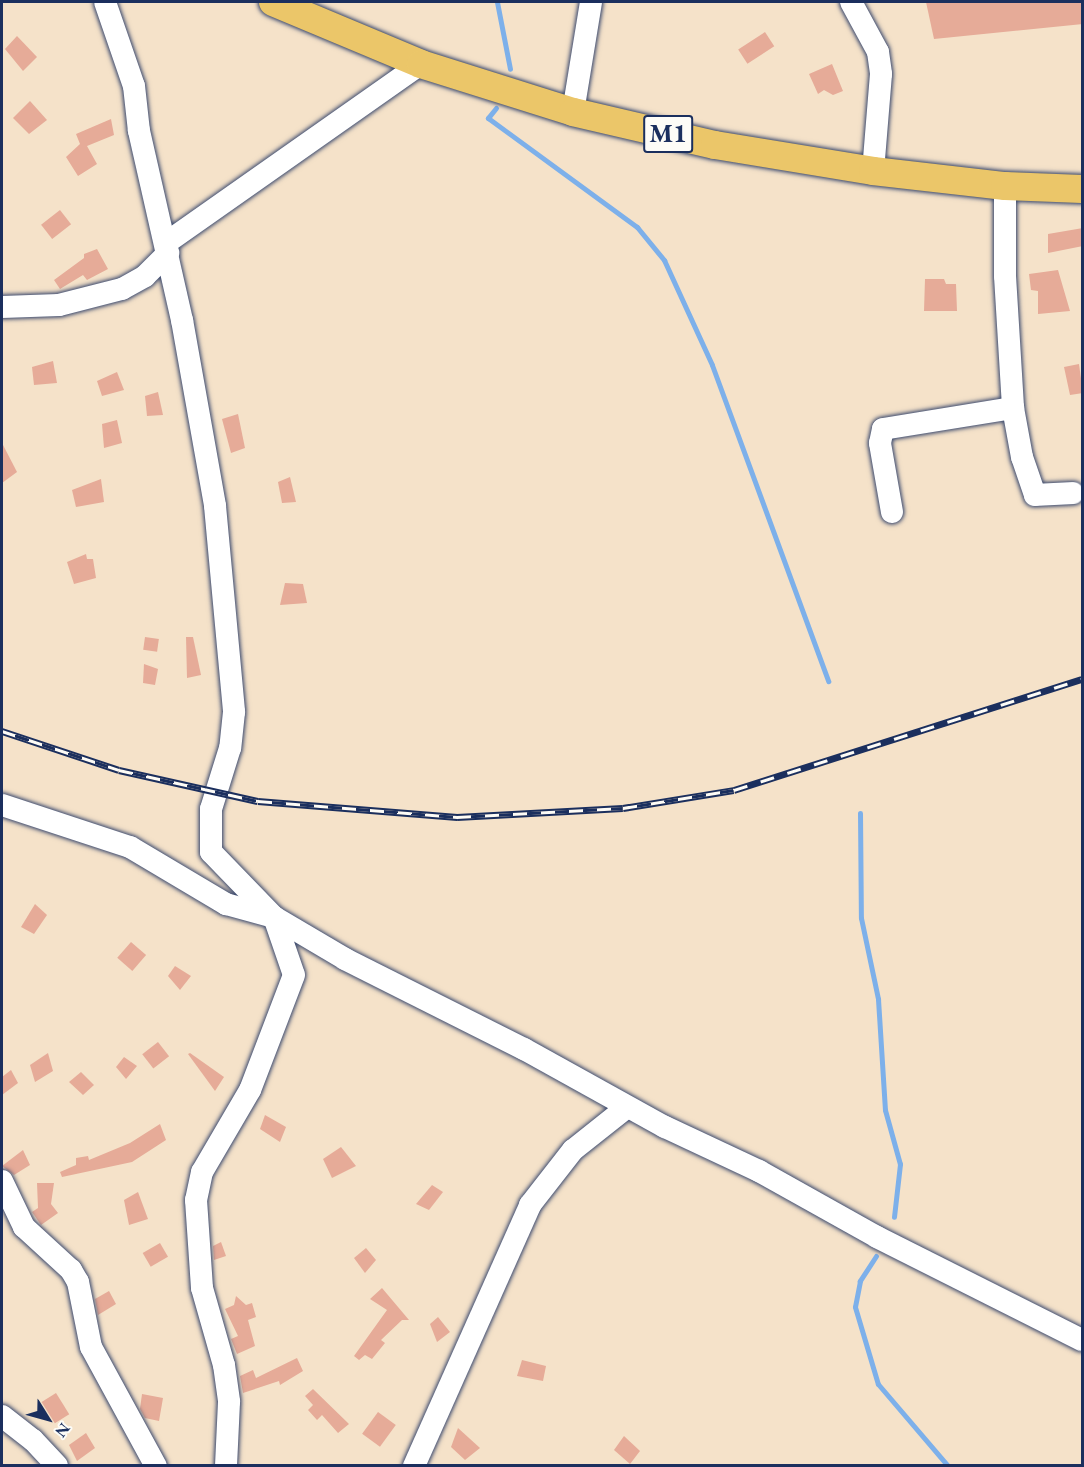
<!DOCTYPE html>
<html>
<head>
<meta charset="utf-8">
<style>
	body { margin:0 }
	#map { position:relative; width:1084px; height:1467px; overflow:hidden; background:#f5e2c9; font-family:"EB Garamond",serif }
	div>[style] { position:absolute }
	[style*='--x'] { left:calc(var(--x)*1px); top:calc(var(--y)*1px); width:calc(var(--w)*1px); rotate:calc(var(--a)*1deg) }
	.stream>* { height:5px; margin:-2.5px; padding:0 2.5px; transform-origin:2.5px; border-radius:2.5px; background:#7db0ea }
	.building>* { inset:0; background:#e6ab98; transform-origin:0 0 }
	.roads { filter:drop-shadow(0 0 2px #3c4a6e) drop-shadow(0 0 2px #3c4a6e) }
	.minor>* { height:22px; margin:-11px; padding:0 11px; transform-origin:11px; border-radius:11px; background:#fff }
	.major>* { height:28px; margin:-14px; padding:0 14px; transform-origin:14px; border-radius:14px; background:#ebc669 }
	.rail>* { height:7px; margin-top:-3.5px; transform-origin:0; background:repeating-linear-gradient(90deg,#fdfcf7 0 14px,#1b2f5e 0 28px); box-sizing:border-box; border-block:2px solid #1b2f5e }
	span { translate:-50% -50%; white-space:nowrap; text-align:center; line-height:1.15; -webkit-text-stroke:6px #fdfcf7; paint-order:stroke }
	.shield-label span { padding:2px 4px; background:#fdfcf7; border:2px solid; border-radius:4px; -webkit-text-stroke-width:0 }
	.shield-label { font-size:26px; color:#1b2f5e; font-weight:700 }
	.frame { position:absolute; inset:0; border:3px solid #1b2f5e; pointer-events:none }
	.north { position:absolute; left:18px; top:1389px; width:60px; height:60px; -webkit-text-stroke:4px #fdfcf7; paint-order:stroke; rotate:127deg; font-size:16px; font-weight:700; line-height:24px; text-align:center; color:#1b2f5e }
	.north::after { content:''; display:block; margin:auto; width:21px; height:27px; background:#1b2f5e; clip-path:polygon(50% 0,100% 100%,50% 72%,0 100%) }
</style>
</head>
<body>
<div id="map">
	<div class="stream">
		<i style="--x:497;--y:2;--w:68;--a:79"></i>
		<i style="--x:496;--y:108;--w:13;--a:129"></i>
		<i style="--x:488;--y:118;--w:185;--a:36.2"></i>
		<i style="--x:637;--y:227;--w:43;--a:50.7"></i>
		<i style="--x:664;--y:260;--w:115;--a:65.4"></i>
		<i style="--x:712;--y:365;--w:337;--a:69.8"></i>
		<i style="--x:860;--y:813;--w:105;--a:89.5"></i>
		<i style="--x:861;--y:918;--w:83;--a:78.1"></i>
		<i style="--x:878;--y:999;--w:111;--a:86.4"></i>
		<i style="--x:885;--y:1110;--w:56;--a:74.5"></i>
		<i style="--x:900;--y:1164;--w:53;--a:96.5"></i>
		<i style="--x:876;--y:1256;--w:30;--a:123"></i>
		<i style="--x:860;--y:1281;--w:26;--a:101"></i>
		<i style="--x:855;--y:1307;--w:80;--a:73.4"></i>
		<i style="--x:878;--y:1384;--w:108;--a:49.5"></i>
	</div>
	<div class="building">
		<i style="clip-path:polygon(926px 2px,1083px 2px,1083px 24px,934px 39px)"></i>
		<i style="left:765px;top:32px;width:17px;height:32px;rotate:57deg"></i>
		<i style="clip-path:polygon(17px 36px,37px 57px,23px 71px,5px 49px)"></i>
		<i style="clip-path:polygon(832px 64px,843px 91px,833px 95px,824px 90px,818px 94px,809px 74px)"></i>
		<i style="clip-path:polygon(30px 101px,47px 120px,29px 134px,13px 118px)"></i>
		<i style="clip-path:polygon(111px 119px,114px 135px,87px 146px,97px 164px,78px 176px,66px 157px,80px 144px,76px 134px)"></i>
		<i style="left:60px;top:210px;width:18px;height:24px;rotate:52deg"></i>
		<i style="clip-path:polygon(1083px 228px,1083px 246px,1048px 253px,1048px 234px)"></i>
		<i style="clip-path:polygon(97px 249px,108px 269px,87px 280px,83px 275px,60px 289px,54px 280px,84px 258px,84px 254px)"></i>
		<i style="clip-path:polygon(1058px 270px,1070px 311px,1038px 314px,1038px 291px,1031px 290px,1029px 274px)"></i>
		<i style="clip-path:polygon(925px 279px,944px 279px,946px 284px,956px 284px,957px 311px,924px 311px)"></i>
		<i style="clip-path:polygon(53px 361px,57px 383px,34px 385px,32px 367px)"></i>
		<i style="clip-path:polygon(1079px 364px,1083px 393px,1070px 395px,1064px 367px)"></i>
		<i style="clip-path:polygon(117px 372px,124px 390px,102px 396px,97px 381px)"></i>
		<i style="clip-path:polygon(158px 392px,163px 415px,147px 416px,145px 396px)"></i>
		<i style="clip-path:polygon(238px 414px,245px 448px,231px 453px,222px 419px)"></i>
		<i style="clip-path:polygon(117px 420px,122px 443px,104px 448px,102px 424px)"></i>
		<i style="clip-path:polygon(2px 443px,17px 472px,2px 483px)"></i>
		<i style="clip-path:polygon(290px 477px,296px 502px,282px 503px,278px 482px)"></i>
		<i style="clip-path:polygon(101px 479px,104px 502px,76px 507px,72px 490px)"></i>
		<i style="clip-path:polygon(86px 554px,87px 559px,93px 559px,96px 578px,74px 584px,67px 562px)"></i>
		<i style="clip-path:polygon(285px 583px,303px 584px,307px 603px,280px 605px)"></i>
		<i style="left:145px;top:637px;width:14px;height:13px;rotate:8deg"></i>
		<i style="clip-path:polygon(186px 637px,193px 637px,201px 675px,187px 678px)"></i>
		<i style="clip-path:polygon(144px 664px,158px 669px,155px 685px,143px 683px)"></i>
		<i style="clip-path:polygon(35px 904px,47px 915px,34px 934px,21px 927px)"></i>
		<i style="left:131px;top:942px;width:20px;height:21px;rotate:41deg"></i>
		<i style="clip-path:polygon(175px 966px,191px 976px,180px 990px,168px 976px)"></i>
		<i style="left:158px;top:1042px;width:18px;height:20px;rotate:52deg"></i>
		<i style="clip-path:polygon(48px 1053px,53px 1071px,35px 1082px,30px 1065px)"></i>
		<i style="clip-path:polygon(190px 1053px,224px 1077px,215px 1091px,188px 1054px)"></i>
		<i style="clip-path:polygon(124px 1057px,137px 1066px,126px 1079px,116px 1067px)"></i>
		<i style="clip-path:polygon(11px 1070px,18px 1083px,2px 1095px,2px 1077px)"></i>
		<i style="clip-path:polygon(81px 1072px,94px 1085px,83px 1095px,69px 1082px)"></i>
		<i style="clip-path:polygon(265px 1115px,286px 1127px,280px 1142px,260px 1129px)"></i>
		<i style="clip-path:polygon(160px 1124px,166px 1140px,132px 1162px,62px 1177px,60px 1172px,76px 1165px,76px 1158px,88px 1156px,89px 1160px,130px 1143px)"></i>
		<i style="clip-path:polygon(341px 1147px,356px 1166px,332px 1178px,323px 1159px)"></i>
		<i style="clip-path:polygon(23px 1150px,30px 1165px,14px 1175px,2px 1166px)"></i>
		<i style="clip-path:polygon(37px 1183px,54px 1183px,51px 1204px,58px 1213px,41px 1225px,32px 1212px,38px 1208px)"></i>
		<i style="clip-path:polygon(432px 1185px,443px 1192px,429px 1210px,416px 1204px)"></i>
		<i style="clip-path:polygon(138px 1192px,148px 1219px,129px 1225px,124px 1200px)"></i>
		<i style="clip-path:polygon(221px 1242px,226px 1256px,214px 1260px,213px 1246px)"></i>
		<i style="left:160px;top:1243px;width:16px;height:20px;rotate:60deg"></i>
		<i style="clip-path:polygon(366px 1248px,376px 1260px,365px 1273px,354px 1258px)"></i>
		<i style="clip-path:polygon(382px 1288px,409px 1320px,402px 1320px,381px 1340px,385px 1343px,372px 1359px,365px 1355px,359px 1360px,354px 1356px,387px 1310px,370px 1299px)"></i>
		<i style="clip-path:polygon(109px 1291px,116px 1304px,98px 1315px,95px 1299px)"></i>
		<i style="clip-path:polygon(236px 1296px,246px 1305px,252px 1303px,256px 1317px,248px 1320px,255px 1346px,237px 1354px,231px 1339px,238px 1336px,225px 1309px,234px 1305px)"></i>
		<i style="clip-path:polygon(438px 1317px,450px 1332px,437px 1342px,430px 1324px)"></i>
		<i style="clip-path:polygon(297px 1358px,303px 1371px,280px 1385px,279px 1381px,243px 1393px,240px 1376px,253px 1370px,256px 1378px)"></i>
		<i style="clip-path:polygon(522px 1360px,546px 1366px,543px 1381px,517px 1376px)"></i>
		<i style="clip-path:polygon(313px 1389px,349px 1424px,338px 1433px,322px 1415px,317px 1420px,308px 1410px,313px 1405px,305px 1396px)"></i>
		<i style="left:56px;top:1393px;width:25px;height:17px;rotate:58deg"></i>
		<i style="clip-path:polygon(142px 1394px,163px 1398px,159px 1421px,145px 1418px,140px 1409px)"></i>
		<i style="left:378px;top:1412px;width:22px;height:27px;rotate:36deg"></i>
		<i style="clip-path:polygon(458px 1428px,480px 1448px,465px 1460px,451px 1447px)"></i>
		<i style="clip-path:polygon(86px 1433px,95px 1448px,77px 1461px,69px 1445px)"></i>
		<i style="clip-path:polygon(624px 1436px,640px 1451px,630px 1464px,614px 1450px)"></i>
	</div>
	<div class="roads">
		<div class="minor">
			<i style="--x:105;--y:2;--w:89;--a:71"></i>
			<i style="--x:134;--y:86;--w:45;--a:83.7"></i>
			<i style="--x:139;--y:131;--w:194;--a:77.2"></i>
			<i style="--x:182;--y:320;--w:189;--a:79.9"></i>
			<i style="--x:215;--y:506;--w:207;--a:84.7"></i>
			<i style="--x:234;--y:712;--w:36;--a:96"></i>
			<i style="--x:230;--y:748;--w:64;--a:107.3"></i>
			<i style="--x:211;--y:809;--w:43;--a:90"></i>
			<i style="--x:211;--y:852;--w:91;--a:45.9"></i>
			<i style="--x:274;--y:917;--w:61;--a:71"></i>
			<i style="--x:294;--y:975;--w:123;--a:110.9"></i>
			<i style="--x:250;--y:1090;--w:95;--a:120.3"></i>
			<i style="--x:202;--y:1172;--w:29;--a:102"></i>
			<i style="--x:196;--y:1200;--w:88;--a:86.1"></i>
			<i style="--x:202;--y:1288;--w:80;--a:74.1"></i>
			<i style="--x:224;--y:1365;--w:37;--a:82"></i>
			<i style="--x:229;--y:1402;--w:64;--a:92.7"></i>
			<i style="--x:851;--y:2;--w:57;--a:61.6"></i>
			<i style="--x:878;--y:52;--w:22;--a:82"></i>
			<i style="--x:881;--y:74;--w:97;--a:94.7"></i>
			<i style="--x:573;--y:112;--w:111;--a:-80.7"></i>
			<i style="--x:1005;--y:186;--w:90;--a:90"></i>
			<i style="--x:1005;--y:276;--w:132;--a:86.5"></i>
			<i style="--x:1013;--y:408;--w:50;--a:79.6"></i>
			<i style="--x:1022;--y:457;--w:40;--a:71.1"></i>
			<i style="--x:1035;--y:495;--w:38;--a:-3"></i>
			<i style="--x:166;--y:243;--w:312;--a:-35.1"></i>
			<i style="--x:2;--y:307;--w:57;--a:-2"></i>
			<i style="--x:59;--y:305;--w:65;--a:-14.3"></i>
			<i style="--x:122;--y:289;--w:26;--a:-29"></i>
			<i style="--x:145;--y:276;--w:33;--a:-45"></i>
			<i style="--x:892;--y:512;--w:70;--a:-99.9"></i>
			<i style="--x:880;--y:443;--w:14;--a:-78"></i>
			<i style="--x:883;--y:429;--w:132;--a:-9.2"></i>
			<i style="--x:2;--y:805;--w:135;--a:18.2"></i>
			<i style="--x:130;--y:847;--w:112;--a:30.7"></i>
			<i style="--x:226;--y:904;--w:50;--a:15.2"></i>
			<i style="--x:274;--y:917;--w:82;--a:30.6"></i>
			<i style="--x:345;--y:959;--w:200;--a:26.7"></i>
			<i style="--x:524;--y:1049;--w:161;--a:29"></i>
			<i style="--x:665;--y:1127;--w:104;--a:25.1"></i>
			<i style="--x:759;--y:1171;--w:135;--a:29.2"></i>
			<i style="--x:877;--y:1237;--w:229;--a:26.7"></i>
			<i style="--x:2;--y:1181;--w:51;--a:64.4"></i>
			<i style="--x:24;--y:1227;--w:64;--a:42.5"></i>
			<i style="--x:71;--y:1270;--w:14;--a:60"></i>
			<i style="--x:78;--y:1282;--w:66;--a:78.7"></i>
			<i style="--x:91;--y:1347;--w:136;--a:61.4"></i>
			<i style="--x:2;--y:1416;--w:39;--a:38"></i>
			<i style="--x:33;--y:1440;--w:35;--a:47"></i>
			<i style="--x:414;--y:1466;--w:286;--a:-66"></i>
			<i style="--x:530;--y:1205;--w:70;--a:-52"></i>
			<i style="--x:573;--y:1150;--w:69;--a:-38.5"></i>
		</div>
		<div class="major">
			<i style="--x:273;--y:2;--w:160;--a:22.7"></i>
			<i style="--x:421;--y:64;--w:159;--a:17.5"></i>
			<i style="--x:573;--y:112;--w:146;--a:13.1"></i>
			<i style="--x:715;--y:145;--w:160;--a:9.3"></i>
			<i style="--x:873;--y:171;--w:133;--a:6.5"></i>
			<i style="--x:1005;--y:186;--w:77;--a:2.2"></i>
		</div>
	</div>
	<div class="rail">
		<i style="--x:2;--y:731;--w:123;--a:18.4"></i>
		<i style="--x:119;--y:770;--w:142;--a:12.6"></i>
		<i style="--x:258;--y:801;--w:200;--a:4.6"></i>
		<i style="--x:457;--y:817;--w:166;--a:-3.1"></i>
		<i style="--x:623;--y:808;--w:112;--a:-9.2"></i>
		<i style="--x:734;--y:790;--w:365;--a:-17.7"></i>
	</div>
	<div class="shield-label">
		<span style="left:668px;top:134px">M1</span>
	</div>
	<div class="frame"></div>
	<div class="north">N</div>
</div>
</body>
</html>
